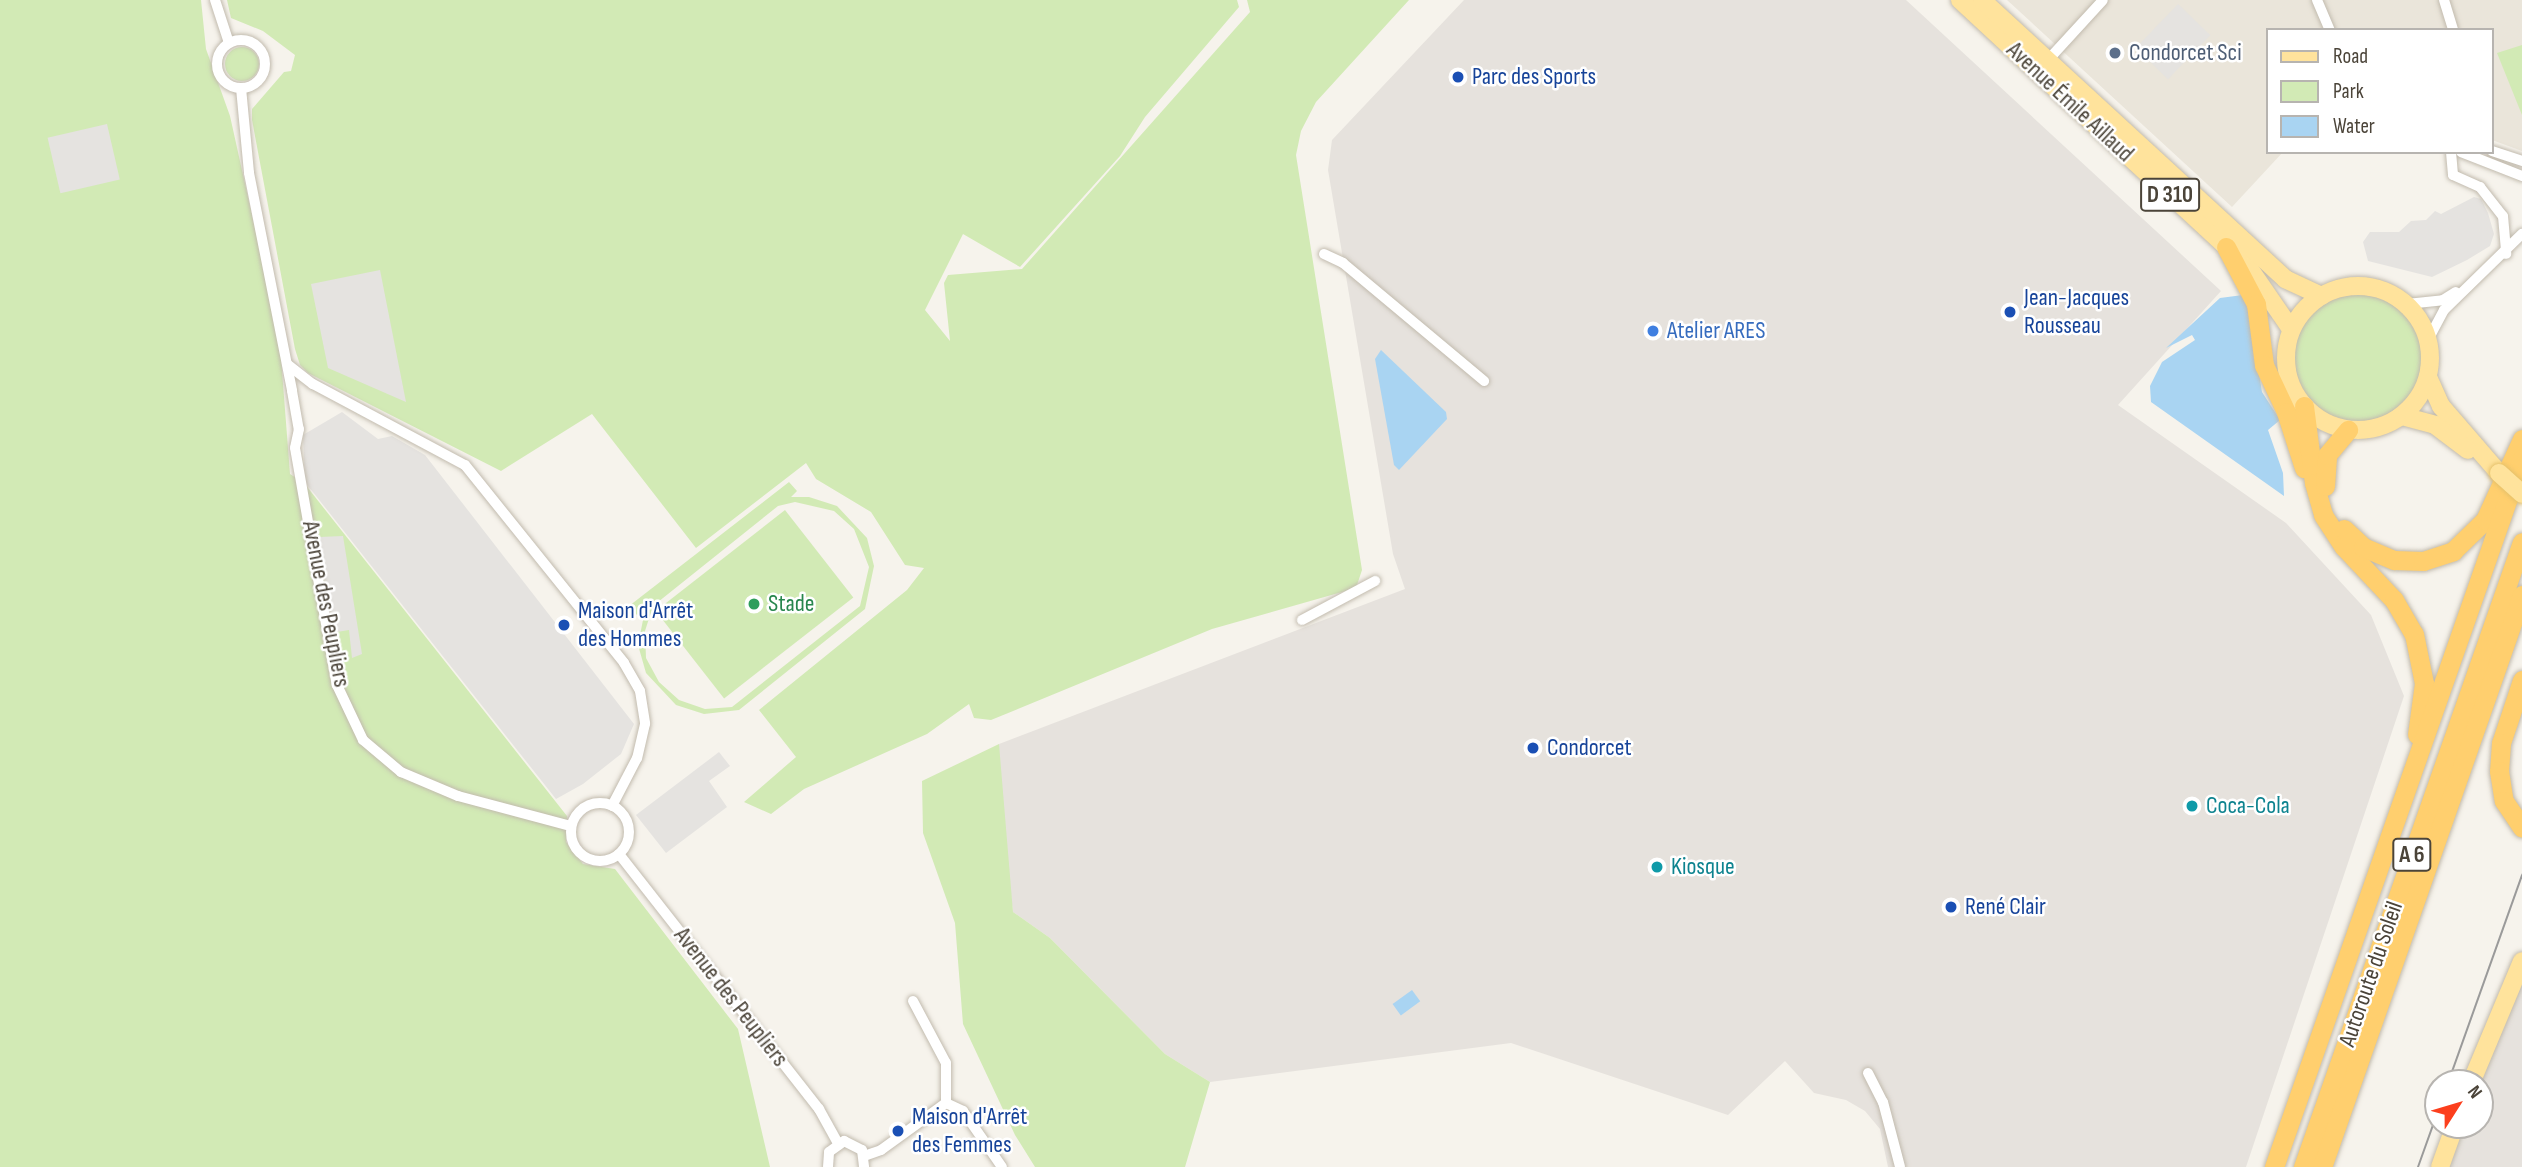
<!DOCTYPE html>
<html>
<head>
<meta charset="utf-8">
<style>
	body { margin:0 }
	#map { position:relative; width:2522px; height:1167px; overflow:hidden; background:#f6f3ec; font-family:"Sofia Sans Condensed",sans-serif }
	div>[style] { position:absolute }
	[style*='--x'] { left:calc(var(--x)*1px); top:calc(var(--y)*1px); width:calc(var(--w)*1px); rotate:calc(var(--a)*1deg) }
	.residential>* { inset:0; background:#eae5da }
	.industrial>* { inset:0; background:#e6e2dd }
	.green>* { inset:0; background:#d2eab5; transform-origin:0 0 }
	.round { border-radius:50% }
	.parking>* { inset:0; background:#e5e3e0; transform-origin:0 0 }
	.water>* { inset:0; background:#a9d4f2; transform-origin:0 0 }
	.roads { filter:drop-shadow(0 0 2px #c2bbae) drop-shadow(0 0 2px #c2bbae) }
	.street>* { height:10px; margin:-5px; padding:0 5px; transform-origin:5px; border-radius:5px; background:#fff }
	.street>.ring { margin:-5px; padding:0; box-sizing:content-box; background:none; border:10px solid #fff; border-radius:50% }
	.primary>* { height:18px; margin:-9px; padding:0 9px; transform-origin:9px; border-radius:9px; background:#ffe39c }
	.primary>.ring { margin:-9px; padding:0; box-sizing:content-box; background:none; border:18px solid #ffe39c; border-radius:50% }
	.highway>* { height:19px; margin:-9.5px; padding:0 9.5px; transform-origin:9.5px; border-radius:9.5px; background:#ffcf6e }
	.tram>* { height:2px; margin:-1px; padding:0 1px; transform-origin:1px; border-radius:1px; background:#9a9a9a }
	.bridges { filter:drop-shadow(0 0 2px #e6c16a) drop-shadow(0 0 2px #e6c16a) }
	.primary-bridge>* { height:18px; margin:-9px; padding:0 9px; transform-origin:9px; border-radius:9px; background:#ffe39c }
	.dots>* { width:19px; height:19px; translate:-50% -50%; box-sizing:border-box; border:4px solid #fff; border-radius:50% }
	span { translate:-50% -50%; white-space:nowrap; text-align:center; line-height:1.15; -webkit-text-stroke:5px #fff; paint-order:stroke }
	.shield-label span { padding:2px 5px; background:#fff; border:2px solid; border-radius:5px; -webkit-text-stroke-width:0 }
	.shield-label { font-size:23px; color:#4b4439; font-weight:700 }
	.service-label { font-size:24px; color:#4e5e75 }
	.left { translate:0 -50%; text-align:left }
	.transit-label { font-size:24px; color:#164399 }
	.street-label { font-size:24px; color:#4b4439 }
	.shop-label { font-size:24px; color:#366cbe }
	.leisure-label { font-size:24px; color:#27864d }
	.culture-label { font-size:24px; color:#0d838f }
	.legend { position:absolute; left:2266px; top:28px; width:228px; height:126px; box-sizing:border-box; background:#fff; border:2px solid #b7b4b0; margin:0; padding:9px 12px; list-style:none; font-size:21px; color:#4b4439 }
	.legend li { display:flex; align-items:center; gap:14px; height:35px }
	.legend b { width:35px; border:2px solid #b7b4b0 }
	.north { position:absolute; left:2424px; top:1069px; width:70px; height:70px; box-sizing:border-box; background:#fff; border:2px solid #b7b4b0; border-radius:50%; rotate:53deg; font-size:19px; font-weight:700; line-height:28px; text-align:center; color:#4b4439 }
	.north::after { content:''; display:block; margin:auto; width:24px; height:32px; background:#fc3f1d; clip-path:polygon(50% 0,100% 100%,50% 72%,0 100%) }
</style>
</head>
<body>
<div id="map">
	<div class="residential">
		<i style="clip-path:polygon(2007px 0,2522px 0,2522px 151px,2492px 140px,2492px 30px,2268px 30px,2268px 152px,2283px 152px,2232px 207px)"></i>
	</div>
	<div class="industrial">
		<i style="clip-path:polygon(1464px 0,1906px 0,2221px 291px,2118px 405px,2286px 523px,2371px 615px,2404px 696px,2246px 1167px,1888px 1167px,1880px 1129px,1865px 1111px,1846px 1100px,1814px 1093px,1785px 1061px,1728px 1115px,1511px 1043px,1210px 1082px,1165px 1054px,1050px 938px,1013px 912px,994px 756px,999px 744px,1405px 589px,1393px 554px,1328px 170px,1332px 140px)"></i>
		<i style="clip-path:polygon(2522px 984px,2522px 1167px,2447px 1167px,2462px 1125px,2480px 1125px,2480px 1083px,2504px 1016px)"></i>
	</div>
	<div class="green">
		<i style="clip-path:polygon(0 0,201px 0,206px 49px,230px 116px,267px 283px,281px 358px,290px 474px,304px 483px,567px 816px,566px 842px,583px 864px,615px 869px,738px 1029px,770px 1167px,0 1167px)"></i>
		<i style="clip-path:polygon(227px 0,1237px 0,1239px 7px,1145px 117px,1120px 156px,1020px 267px,963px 234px,925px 310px,950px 341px,944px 283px,948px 275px,1022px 269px,1250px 12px,1247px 0,1409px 0,1316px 102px,1301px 131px,1296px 155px,1362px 570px,1356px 588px,1212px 629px,991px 720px,974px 718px,969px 704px,927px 734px,804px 789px,771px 814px,744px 802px,796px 757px,759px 710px,907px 590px,924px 568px,905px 565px,871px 512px,816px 479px,806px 463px,696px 548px,592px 414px,501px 471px,308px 373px,300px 365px,295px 349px,252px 120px,252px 109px,284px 72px,291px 71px,295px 55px,263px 31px,231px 18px)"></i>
		<i style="clip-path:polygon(2522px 45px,2522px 115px,2497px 53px)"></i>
		<i class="round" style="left:225px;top:47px;width:34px;height:34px"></i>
		<i class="round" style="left:2294px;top:294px;width:130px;height:130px"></i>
		<i style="clip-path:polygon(evenodd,789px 482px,797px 491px,791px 497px,809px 497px,837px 506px,867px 538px,874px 566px,865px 609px,739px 710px,704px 714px,676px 705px,646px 673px,638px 645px,645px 610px,637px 615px,629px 606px,789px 482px,795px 502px,834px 511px,854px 529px,869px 567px,860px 606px,732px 707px,705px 709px,679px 700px,659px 682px,646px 658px,645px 631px,653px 606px,778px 506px,795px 502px)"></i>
		<i style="left:785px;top:510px;width:111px;height:164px;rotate:52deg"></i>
		<i style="clip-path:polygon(999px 744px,1013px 912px,1050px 938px,1165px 1054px,1210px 1082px,1185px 1167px,1035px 1167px,1015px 1135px,963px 1024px,955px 923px,923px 833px,922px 781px)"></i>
	</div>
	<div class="parking">
		<i style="left:2178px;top:4px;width:45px;height:61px;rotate:44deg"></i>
		<i style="left:107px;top:124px;width:57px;height:61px;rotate:77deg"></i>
		<i style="clip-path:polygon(2474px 197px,2481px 199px,2488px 213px,2494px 234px,2490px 246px,2467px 260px,2432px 277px,2368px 261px,2363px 242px,2370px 232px,2399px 232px,2411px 221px,2426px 220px,2435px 211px,2441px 214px)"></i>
		<i style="clip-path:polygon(380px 270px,406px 402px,328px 368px,311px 284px)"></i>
		<i style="clip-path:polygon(342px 412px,378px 439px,392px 436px,425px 455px,634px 724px,621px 754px,583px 784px,556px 799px,305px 482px,303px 435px)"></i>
		<i style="clip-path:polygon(343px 536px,362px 654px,352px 658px,349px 630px,331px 633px,319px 537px)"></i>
		<i style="clip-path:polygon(719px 752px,730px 766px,709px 781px,727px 807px,666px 853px,636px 815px)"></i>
	</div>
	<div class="water">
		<i style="clip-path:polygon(2243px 295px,2248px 305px,2262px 392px,2280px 420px,2268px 430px,2283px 473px,2284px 496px,2151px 402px,2150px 386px,2162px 362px,2195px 340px,2192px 335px,2166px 348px,2220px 298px)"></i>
		<i style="clip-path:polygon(1381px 350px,1446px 412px,1447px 419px,1399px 470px,1394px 465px,1375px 359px)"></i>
		<i style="left:1412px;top:990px;width:14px;height:24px;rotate:54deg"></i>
	</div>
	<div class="roads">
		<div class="street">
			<i style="--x:215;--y:0;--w:45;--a:72"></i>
			<i style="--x:2317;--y:0;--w:33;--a:67"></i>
			<i style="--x:2444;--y:0;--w:31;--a:73"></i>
			<i class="ring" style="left:217px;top:40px;width:38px;height:38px"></i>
			<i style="--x:2048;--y:60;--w:81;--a:-47.5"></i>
			<i style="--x:241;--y:88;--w:85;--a:84.6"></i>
			<i style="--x:249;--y:173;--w:222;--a:78.8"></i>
			<i style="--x:292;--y:391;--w:39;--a:80"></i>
			<i style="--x:299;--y:429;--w:19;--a:102"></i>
			<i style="--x:295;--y:448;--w:241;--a:80"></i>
			<i style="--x:337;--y:685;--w:61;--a:64.7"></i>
			<i style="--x:363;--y:740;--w:50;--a:40.1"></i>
			<i style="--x:401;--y:772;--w:62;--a:22.8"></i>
			<i style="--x:458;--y:796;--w:117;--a:14.9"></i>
			<i style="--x:2492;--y:151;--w:32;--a:18"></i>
			<i style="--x:2451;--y:152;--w:23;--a:85"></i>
			<i style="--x:2453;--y:175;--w:30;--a:24"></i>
			<i style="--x:2480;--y:187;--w:37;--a:52"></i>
			<i style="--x:2503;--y:216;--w:38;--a:85"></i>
			<i style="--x:2461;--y:152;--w:66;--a:21.5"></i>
			<i style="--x:1324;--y:254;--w:21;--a:25"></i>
			<i style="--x:1343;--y:263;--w:184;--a:39.9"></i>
			<i style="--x:2407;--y:304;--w:36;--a:-6"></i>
			<i style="--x:2443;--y:300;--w:15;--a:-32"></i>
			<i style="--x:2428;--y:340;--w:34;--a:-62"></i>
			<i style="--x:2444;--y:310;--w:109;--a:-44.3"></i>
			<i style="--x:287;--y:364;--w:33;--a:38"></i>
			<i style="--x:313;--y:384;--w:172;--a:28.1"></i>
			<i style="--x:465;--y:465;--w:254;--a:51.2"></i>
			<i style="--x:624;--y:663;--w:32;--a:60"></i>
			<i style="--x:640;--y:691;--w:33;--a:81"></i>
			<i style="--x:645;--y:724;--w:35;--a:103"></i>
			<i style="--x:637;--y:758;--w:54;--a:117.5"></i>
			<i style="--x:1302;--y:620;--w:83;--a:-28.1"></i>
			<i class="ring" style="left:571px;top:803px;width:48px;height:48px"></i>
			<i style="--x:619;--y:854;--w:324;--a:51.9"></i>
			<i style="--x:819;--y:1109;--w:39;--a:61"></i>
			<i style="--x:913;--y:1001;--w:70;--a:62"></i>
			<i style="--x:946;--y:1063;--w:40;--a:90"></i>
			<i style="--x:1868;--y:1073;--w:33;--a:63"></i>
			<i style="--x:1883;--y:1102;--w:67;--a:75.3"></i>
			<i style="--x:946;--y:1103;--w:19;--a:25"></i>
			<i style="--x:963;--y:1111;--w:68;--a:55.1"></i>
			<i style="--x:864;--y:1156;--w:18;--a:-19"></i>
			<i style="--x:881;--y:1150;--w:80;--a:-35.9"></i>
			<i style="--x:828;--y:1167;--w:15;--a:-86"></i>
			<i style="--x:829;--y:1152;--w:19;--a:-36"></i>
			<i style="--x:844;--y:1141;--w:20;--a:27"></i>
			<i style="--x:862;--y:1150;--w:17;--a:83"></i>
		</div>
		<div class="primary">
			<i style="--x:1960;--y:0;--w:394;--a:42.8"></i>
			<i style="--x:2249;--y:268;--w:74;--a:55.5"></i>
			<i style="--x:1982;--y:0;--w:412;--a:42.6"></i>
			<i style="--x:2285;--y:279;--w:40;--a:25"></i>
			<i class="ring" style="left:2286px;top:286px;width:126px;height:126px"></i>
			<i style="--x:2428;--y:377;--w:32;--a:66"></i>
			<i style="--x:2441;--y:406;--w:89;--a:49.1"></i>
			<i style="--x:2402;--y:416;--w:34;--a:15"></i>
			<i style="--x:2435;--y:425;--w:41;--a:37.1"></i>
			<i style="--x:2471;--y:1083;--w:132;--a:-67.3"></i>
			<i style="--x:2440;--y:1167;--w:45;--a:-70.3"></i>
		</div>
		<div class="highway">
			<i style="--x:2226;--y:247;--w:64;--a:62.2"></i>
			<i style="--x:2256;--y:304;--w:62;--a:82.5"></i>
			<i style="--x:2264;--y:365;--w:52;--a:64.9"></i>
			<i style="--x:2286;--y:412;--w:59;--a:72.2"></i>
			<i style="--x:2304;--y:406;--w:78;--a:82.6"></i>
			<i style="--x:2314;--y:483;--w:33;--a:74"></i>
			<i style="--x:2323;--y:515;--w:38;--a:57"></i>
			<i style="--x:2344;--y:547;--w:73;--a:46.7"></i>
			<i style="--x:2394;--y:600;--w:39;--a:60"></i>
			<i style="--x:2414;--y:634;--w:50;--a:78.5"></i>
			<i style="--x:2424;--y:683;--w:52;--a:97.7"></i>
			<i style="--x:2325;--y:486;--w:31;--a:-86"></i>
			<i style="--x:2327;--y:455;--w:33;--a:-50"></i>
			<i style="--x:2344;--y:529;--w:26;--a:43"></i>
			<i style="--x:2363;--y:547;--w:34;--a:23"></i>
			<i style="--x:2394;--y:560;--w:29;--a:2"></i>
			<i style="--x:2423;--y:561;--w:32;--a:-18"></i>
			<i style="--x:2453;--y:551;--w:45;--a:-44.1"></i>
			<i style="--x:2485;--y:520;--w:89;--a:-65.4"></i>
			<i style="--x:2522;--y:680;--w:66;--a:108.4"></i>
			<i style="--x:2501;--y:743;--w:28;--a:94"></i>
			<i style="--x:2499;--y:771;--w:30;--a:81"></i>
			<i style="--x:2504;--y:801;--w:32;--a:56"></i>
			<i style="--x:2274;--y:1167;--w:751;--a:-70.72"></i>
			<i style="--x:2303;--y:1167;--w:662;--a:-70.69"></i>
			<i style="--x:2322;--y:1167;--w:606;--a:-70.73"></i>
		</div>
	</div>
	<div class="tram">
		<i style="--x:2448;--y:1083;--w:221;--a:-70.4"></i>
		<i style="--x:2418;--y:1167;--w:59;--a:-70.3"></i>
	</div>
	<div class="bridges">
		<div class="primary-bridge">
			<i style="--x:2499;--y:473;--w:31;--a:42"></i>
		</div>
	</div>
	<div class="dots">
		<i style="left:2115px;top:53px;background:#5c6f8a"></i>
		<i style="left:1458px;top:77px;background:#1a4fb4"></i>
		<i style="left:2010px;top:312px;background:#1a4fb4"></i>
		<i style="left:1653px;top:331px;background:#3f7fe0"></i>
		<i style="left:754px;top:604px;background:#2e9e5b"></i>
		<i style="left:564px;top:625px;background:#1a4fb4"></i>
		<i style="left:1533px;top:748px;background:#1a4fb4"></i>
		<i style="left:2192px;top:806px;background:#0f9aa8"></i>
		<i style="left:1657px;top:867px;background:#0f9aa8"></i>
		<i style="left:1951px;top:907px;background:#1a4fb4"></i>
		<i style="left:898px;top:1131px;background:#1a4fb4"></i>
	</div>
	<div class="shield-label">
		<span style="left:2170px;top:195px">D 310</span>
		<span style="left:2412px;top:855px">A 6</span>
	</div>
	<div class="service-label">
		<span class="left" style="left:2129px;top:53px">Condorcet Sci</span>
	</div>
	<div class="transit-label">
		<span class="left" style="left:1472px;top:77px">Parc des Sports</span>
		<span class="left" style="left:2024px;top:312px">Jean-Jacques<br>Rousseau</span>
		<span class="left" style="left:578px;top:625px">Maison d'Arrêt<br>des Hommes</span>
		<span class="left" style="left:1547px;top:748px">Condorcet</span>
		<span class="left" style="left:1965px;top:907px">René Clair</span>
		<span class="left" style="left:912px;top:1131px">Maison d'Arrêt<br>des Femmes</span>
	</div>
	<div class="street-label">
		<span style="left:2070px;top:102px;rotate:43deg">Avenue Émile Aillaud</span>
		<span style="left:326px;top:604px;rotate:79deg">Avenue des Peupliers</span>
		<span style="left:2371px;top:974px;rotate:-71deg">Autoroute du Soleil</span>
		<span style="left:731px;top:997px;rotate:52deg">Avenue des Peupliers</span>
	</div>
	<div class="shop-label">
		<span class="left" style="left:1667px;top:331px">Atelier ARES</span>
	</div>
	<div class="leisure-label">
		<span class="left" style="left:768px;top:604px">Stade</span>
	</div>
	<div class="culture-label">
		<span class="left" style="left:2206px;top:806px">Coca-Cola</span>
		<span class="left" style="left:1671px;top:867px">Kiosque</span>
	</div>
	<ul class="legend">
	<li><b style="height:9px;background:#ffe39c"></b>Road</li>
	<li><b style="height:19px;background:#d2eab5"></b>Park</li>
	<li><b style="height:19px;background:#a9d4f2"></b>Water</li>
	</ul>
	<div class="north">N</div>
</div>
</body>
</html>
